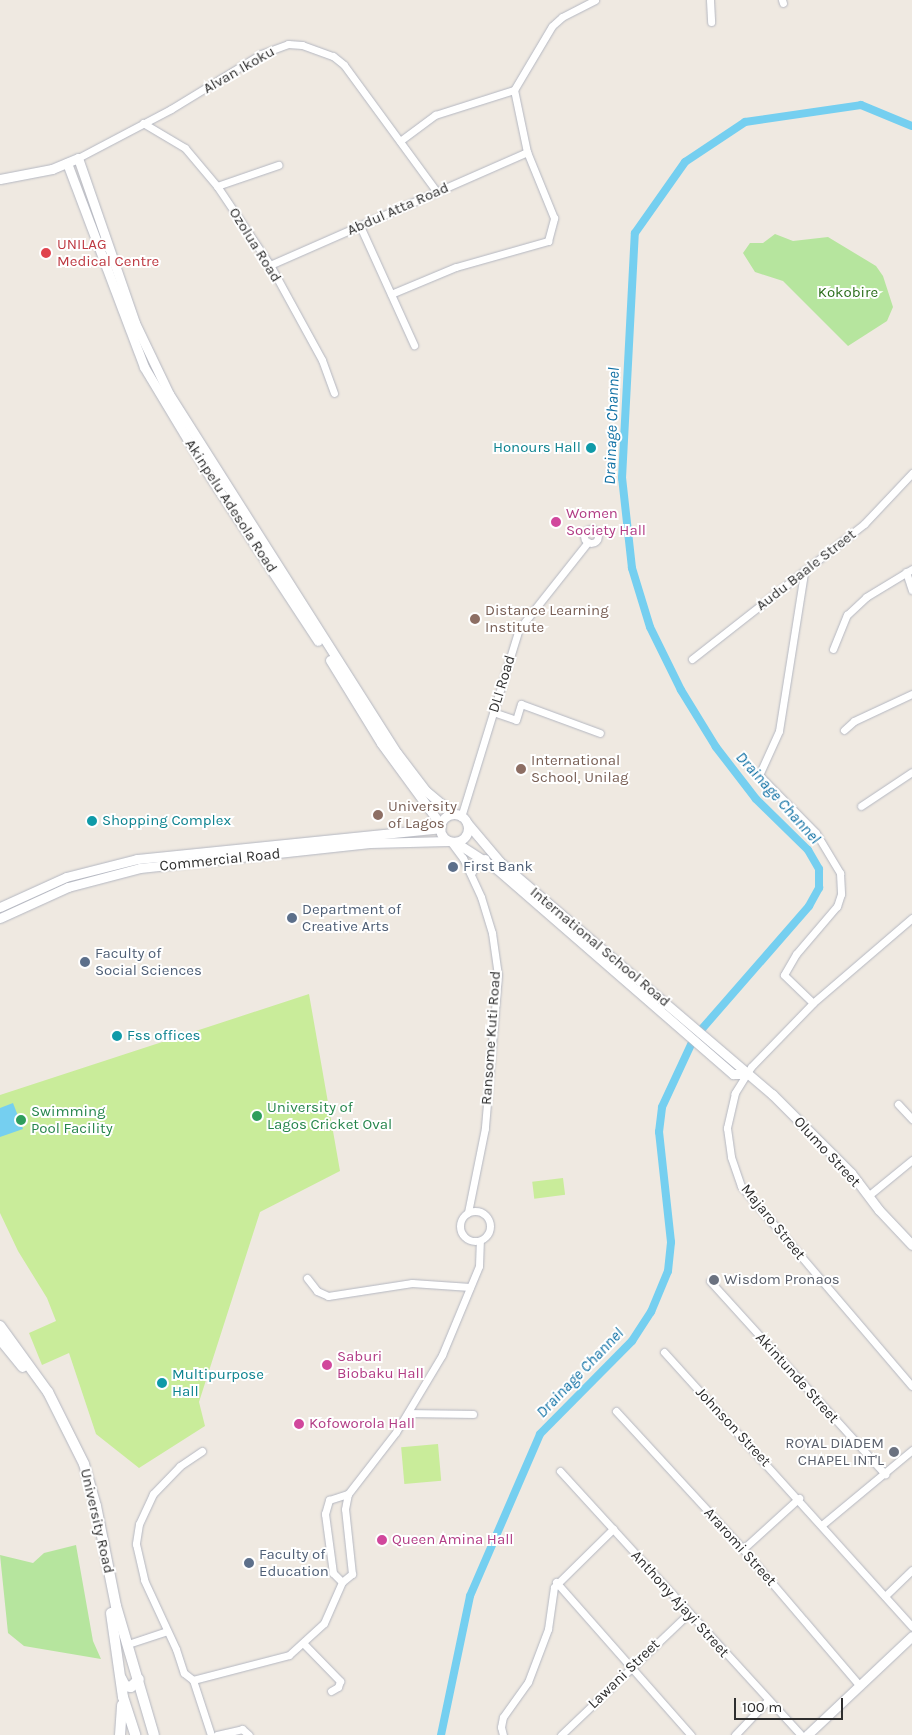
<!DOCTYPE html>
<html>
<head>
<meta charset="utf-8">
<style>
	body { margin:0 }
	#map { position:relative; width:912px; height:1735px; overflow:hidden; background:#efe9e1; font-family:Karla,sans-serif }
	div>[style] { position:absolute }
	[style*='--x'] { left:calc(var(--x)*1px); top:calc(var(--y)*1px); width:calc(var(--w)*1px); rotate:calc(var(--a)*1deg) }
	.green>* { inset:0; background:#b6e59e }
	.pitch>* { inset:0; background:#c9ec9a; transform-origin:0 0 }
	.water>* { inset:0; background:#75cff0 }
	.canal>* { height:8px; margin:-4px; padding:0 4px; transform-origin:4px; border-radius:4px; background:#75cff0 }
	.roads { filter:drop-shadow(0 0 1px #b4b7c1) drop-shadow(0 0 1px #b4b7c1) }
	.minor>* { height:7px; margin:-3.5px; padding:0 3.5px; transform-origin:3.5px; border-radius:3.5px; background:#fff }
	.minor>.ring { margin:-3.5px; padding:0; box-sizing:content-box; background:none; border:7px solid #fff; border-radius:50% }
	.tertiary>* { height:9px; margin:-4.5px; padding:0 4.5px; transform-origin:4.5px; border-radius:4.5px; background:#fff }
	.tertiary>.ring { margin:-4.5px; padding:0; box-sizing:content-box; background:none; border:9px solid #fff; border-radius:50% }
	.secondary>* { height:10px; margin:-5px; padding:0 5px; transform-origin:5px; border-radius:5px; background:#fff }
	.dots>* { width:14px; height:14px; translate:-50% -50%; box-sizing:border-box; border:2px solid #fff; border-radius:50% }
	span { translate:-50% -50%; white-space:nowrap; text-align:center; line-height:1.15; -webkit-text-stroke:4px #fff; paint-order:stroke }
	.street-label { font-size:15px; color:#2e2e2e }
	.health-label { font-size:15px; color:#be3a42 }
	.left { translate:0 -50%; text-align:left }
	.park-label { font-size:15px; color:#2c6e1b }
	.culture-label { font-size:15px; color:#0d838f }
	.right { translate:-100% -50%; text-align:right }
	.hotel-label { font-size:15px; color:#b23c85 }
	.education-label { font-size:15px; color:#785e54 }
	.service-label { font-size:15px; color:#4e5e75 }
	.leisure-label { font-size:15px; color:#27864d }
	.worship-label { font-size:15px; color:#5b616d }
	.water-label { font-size:16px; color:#0d6fa3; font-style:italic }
	.scale { position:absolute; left:734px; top:1698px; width:109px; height:22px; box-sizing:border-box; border:2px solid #2e2e2e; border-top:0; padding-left:6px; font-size:15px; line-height:18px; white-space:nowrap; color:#2e2e2e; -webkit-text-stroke:4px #fff; paint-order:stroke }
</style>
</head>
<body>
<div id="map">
	<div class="green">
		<i style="clip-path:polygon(775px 234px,793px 241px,828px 237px,876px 266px,883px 276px,893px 307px,887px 321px,848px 346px,783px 281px,755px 272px,743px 253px,750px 243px,763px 243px)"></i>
		<i style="clip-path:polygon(76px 1545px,93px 1641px,101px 1659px,24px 1646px,8px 1633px,0 1555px,33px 1563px,44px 1553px)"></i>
	</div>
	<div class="pitch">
		<i style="clip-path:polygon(309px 994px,340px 1171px,260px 1212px,199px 1402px,205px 1426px,139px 1468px,96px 1434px,69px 1353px,42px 1365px,29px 1333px,56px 1321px,47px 1298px,18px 1251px,0 1213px,0 1095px)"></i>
		<i style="left:563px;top:1178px;width:17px;height:31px;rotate:83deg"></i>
		<i style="left:438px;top:1444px;width:37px;height:37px;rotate:85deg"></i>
	</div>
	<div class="water">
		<i style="clip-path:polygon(13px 1103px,23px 1129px,0 1137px,0 1108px)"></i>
	</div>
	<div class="canal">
		<i style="--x:441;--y:1735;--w:142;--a:-78.2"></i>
		<i style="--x:470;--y:1596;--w:176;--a:-66.6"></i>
		<i style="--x:540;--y:1434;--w:131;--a:-45.3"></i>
		<i style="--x:632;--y:1341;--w:35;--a:-57"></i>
		<i style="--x:651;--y:1312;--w:44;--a:-67.5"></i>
		<i style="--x:668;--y:1271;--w:29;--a:-84"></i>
		<i style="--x:671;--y:1242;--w:111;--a:-96.2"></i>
		<i style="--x:659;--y:1132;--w:25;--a:-83"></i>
		<i style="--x:662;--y:1107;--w:76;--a:-65.1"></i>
		<i style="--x:694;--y:1038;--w:175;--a:-48.9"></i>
		<i style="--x:809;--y:906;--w:21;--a:-61"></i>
		<i style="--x:819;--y:888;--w:19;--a:-90"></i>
		<i style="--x:819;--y:869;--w:22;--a:-120"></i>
		<i style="--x:808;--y:850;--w:73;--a:-135.6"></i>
		<i style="--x:756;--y:799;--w:66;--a:-127.6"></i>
		<i style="--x:716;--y:747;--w:67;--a:-121.6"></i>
		<i style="--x:681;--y:690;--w:70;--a:-116.2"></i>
		<i style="--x:650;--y:627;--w:62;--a:-107"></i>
		<i style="--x:632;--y:568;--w:91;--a:-96.3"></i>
		<i style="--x:622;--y:478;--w:245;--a:-87"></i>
		<i style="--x:635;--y:233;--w:87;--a:-54.8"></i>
		<i style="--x:685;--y:162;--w:72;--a:-33.7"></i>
		<i style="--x:745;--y:122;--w:117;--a:-8.3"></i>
		<i style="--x:861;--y:105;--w:55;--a:22.4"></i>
	</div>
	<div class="roads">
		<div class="minor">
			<i style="--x:710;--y:0;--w:22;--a:87"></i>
			<i style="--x:782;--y:0;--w:3;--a:72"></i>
			<i style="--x:514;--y:90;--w:74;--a:-59.3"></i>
			<i style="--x:552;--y:26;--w:13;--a:-42"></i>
			<i style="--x:562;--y:17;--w:37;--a:-27"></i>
			<i style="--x:143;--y:123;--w:49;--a:30.8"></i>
			<i style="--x:185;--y:148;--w:50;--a:49.9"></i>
			<i style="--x:217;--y:186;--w:95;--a:56.1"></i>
			<i style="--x:270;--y:265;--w:108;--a:61.3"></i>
			<i style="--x:322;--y:360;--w:35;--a:70"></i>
			<i style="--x:400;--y:141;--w:44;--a:-36.6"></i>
			<i style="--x:435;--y:115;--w:83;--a:-17.6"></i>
			<i style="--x:78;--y:158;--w:105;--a:-27.8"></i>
			<i style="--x:171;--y:109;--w:105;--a:-31.4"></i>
			<i style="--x:261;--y:54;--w:29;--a:-20"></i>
			<i style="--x:288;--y:44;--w:14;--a:4"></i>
			<i style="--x:302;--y:45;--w:33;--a:20"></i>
			<i style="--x:333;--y:56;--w:14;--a:39"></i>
			<i style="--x:344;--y:65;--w:157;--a:53.8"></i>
			<i style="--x:217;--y:186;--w:65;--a:-19"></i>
			<i style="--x:360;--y:226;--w:131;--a:65.6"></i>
			<i style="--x:270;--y:265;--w:281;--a:-23.7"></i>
			<i style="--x:391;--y:294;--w:70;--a:-22.6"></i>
			<i style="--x:456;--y:267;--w:96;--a:-15.8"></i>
			<i style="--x:548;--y:241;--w:24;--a:-75"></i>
			<i style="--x:554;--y:218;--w:71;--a:-112.2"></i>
			<i style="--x:527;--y:152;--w:63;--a:-101.8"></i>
			<i class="ring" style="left:584px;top:529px;width:7px;height:7px"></i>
			<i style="--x:906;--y:572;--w:19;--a:72"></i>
			<i style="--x:804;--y:573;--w:160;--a:99"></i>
			<i style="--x:779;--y:731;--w:48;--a:114.4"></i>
			<i style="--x:759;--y:775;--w:81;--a:45.5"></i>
			<i style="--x:816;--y:833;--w:47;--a:59"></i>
			<i style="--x:840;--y:873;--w:21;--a:87"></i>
			<i style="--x:841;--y:894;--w:13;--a:108"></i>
			<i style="--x:837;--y:906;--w:63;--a:130.5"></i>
			<i style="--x:796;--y:954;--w:24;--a:120"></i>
			<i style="--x:784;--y:975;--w:40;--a:44"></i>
			<i style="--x:833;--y:649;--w:37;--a:-68"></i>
			<i style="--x:847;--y:615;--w:26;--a:-43"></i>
			<i style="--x:866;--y:597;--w:54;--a:-31.3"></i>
			<i style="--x:692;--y:659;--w:219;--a:-38.1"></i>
			<i style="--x:864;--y:524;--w:70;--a:-46.7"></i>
			<i style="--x:493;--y:712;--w:24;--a:19"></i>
			<i style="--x:516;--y:720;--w:17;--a:-73"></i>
			<i style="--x:521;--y:704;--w:84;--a:20.2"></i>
			<i style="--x:844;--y:730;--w:13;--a:-42"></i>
			<i style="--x:854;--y:721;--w:64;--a:-25"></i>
			<i style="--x:861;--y:806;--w:61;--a:-33.7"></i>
			<i style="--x:461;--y:817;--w:197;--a:-72.9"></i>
			<i style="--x:519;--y:629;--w:111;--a:-51.6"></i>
			<i style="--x:450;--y:841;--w:21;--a:53"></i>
			<i style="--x:463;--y:858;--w:43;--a:65.2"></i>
			<i style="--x:481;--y:897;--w:38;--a:73"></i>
			<i style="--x:492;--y:933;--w:42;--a:81.9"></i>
			<i style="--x:498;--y:975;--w:154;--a:94.9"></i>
			<i style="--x:485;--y:1128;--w:86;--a:101.4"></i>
			<i style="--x:912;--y:918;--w:130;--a:139.4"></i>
			<i style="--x:813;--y:1003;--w:89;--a:134.1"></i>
			<i style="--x:751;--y:1067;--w:31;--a:122"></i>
			<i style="--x:735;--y:1093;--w:36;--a:103"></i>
			<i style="--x:727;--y:1128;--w:29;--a:82"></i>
			<i style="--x:731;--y:1157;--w:31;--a:71"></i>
			<i style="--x:741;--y:1186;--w:263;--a:49.5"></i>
			<i style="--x:898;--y:1104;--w:21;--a:47"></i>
			<i style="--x:868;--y:1196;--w:57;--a:-39.3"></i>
			<i class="ring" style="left:460px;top:1211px;width:23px;height:23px"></i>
			<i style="--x:307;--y:1278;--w:16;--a:52"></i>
			<i style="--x:317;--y:1291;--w:12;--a:24"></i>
			<i style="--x:328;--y:1296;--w:85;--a:-8.8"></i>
			<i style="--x:412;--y:1283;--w:58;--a:3.9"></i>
			<i style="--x:710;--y:1281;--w:261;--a:47.8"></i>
			<i style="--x:664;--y:1352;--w:370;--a:47.9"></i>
			<i style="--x:616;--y:1411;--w:188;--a:47.4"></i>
			<i style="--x:743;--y:1549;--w:180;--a:49.5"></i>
			<i style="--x:408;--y:1413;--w:65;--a:0.9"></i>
			<i style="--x:202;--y:1451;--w:27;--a:146"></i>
			<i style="--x:180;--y:1466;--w:39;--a:134"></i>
			<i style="--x:153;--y:1494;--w:33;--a:115"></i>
			<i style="--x:139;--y:1524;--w:20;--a:99"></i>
			<i style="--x:136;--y:1544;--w:37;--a:77"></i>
			<i style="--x:144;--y:1580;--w:76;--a:65.1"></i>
			<i style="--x:176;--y:1649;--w:25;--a:72"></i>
			<i style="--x:184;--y:1673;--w:11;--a:38"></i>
			<i style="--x:193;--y:1680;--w:99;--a:-14.6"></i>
			<i style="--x:289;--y:1655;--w:47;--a:-42.4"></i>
			<i style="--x:324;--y:1623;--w:45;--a:-66.3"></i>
			<i style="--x:342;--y:1582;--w:13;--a:-39"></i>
			<i style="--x:352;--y:1574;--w:65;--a:-96.1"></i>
			<i style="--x:345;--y:1509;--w:15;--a:-79"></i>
			<i style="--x:348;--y:1494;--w:78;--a:-52.3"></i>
			<i style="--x:396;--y:1432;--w:90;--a:-59.1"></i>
			<i style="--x:442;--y:1355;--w:96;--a:-67.4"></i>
			<i style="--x:479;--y:1266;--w:25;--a:-88"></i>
			<i style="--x:560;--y:1471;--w:357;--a:47.6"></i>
			<i style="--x:823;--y:1524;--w:116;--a:-39.7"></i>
			<i style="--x:743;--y:1549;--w:76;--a:-42.3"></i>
			<i style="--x:342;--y:1582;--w:13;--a:-135"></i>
			<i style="--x:333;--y:1573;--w:60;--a:-97.7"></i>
			<i style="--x:325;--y:1514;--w:15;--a:-74"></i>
			<i style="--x:329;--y:1500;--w:20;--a:-18"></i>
			<i style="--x:556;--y:1582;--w:204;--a:48.6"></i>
			<i style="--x:885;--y:1596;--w:37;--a:-44"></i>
			<i style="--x:128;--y:1644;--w:41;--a:-18.4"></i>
			<i style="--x:304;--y:1644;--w:52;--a:45.8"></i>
			<i style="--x:340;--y:1681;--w:6;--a:108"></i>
			<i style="--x:338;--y:1687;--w:8;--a:150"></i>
			<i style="--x:193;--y:1680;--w:58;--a:71.9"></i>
			<i style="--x:217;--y:1735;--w:26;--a:-13"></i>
			<i style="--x:242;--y:1729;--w:9;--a:41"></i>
			<i style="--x:503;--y:1735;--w:8;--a:-104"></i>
			<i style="--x:501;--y:1727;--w:10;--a:-79"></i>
			<i style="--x:503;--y:1717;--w:43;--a:-54.5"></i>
			<i style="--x:528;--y:1682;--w:57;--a:-69.3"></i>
			<i style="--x:548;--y:1629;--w:42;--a:-81.9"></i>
			<i style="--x:554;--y:1587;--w:83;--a:-44.5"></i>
			<i style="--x:561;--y:1735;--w:175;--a:-43.6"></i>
			<i style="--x:735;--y:1735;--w:47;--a:-46.7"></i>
		</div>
		<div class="tertiary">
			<i style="--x:67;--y:163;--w:218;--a:69.3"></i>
			<i style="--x:144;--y:367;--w:122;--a:59"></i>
			<i style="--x:207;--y:472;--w:202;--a:56.7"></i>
			<i style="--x:0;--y:179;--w:53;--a:-10.9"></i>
			<i style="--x:52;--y:169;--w:28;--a:-23"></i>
			<i style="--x:78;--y:158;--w:175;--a:70.9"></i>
			<i style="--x:135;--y:323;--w:79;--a:64.4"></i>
			<i style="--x:169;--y:394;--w:425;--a:57.6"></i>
			<i style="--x:397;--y:753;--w:48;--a:52.7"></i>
			<i style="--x:426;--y:791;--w:35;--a:40"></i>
			<i style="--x:330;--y:660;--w:97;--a:58.4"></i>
			<i style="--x:381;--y:743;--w:102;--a:53.8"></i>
			<i class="ring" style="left:440px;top:814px;width:19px;height:19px"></i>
			<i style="--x:467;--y:823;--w:51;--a:49.8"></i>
			<i style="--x:500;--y:862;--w:358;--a:40.5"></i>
			<i style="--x:772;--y:1094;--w:112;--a:45"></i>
			<i style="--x:851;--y:1173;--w:46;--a:52.9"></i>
			<i style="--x:879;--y:1210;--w:48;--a:46.7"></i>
			<i style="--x:455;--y:842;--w:50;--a:32.7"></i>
			<i style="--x:497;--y:869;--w:313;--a:41"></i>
			<i style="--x:733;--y:1074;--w:13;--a:0"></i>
			<i style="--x:471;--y:872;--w:9;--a:-63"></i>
			<i style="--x:475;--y:864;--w:11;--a:-27"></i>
			<i style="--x:0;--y:907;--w:72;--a:-24.4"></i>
			<i style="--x:66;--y:877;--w:73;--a:-14.2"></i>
			<i style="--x:137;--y:859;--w:305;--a:-5.8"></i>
			<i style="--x:0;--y:918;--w:75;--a:-24.5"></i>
			<i style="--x:68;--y:887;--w:74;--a:-14.8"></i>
			<i style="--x:140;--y:868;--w:231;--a:-6.2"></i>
			<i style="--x:370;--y:843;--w:78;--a:-1.5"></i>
			<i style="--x:807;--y:1735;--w:144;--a:-43.3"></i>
		</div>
		<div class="secondary">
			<i style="--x:0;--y:1326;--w:82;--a:54"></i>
			<i style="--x:48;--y:1392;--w:80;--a:63.4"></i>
			<i style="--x:84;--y:1464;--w:44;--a:74.1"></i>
			<i style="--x:96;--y:1506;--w:102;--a:78.7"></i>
			<i style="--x:116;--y:1606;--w:134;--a:73.6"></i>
			<i style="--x:0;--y:1339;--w:36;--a:51"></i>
			<i style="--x:111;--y:1613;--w:85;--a:81.9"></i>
			<i style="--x:123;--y:1697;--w:40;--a:72"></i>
			<i style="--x:121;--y:1678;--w:9;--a:63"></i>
			<i style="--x:125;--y:1686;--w:6;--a:9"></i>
			<i style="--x:131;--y:1687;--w:11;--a:-45"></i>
			<i style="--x:120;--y:1735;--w:30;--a:-86"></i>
		</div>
	</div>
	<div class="dots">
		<i style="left:46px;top:253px;background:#e0444e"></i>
		<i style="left:591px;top:448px;background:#0f9aa8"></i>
		<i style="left:556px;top:522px;background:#d1479c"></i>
		<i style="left:475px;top:619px;background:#8d6e63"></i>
		<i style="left:521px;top:769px;background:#8d6e63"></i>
		<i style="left:378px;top:815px;background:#8d6e63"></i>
		<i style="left:92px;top:821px;background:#0f9aa8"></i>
		<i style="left:453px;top:867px;background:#5c6f8a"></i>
		<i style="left:292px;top:918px;background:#5c6f8a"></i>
		<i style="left:85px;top:962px;background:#5c6f8a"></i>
		<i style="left:117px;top:1036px;background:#0f9aa8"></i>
		<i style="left:257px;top:1116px;background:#2e9e5b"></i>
		<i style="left:21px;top:1120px;background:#2e9e5b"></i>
		<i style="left:714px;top:1280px;background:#6b7280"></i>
		<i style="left:327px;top:1365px;background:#d1479c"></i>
		<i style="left:162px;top:1383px;background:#0f9aa8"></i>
		<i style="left:299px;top:1424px;background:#d1479c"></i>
		<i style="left:894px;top:1452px;background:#6b7280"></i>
		<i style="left:382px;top:1540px;background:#d1479c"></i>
		<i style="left:249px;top:1563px;background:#5c6f8a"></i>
	</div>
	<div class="street-label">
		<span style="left:239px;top:70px;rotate:-30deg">Alvan Ikoku</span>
		<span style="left:398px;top:209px;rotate:-24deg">Abdul Atta Road</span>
		<span style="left:255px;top:245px;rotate:58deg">Ozolua Road</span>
		<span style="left:231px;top:506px;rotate:57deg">Akinpelu Adesola Road</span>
		<span style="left:806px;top:570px;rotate:-38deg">Audu Baale Street</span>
		<span style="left:502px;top:684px;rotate:-73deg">DLI Road</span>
		<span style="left:220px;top:860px;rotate:-6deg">Commercial Road</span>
		<span style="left:600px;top:947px;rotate:40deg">International School Road</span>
		<span style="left:491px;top:1038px;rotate:-86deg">Ransome Kuti Road</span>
		<span style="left:827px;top:1152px;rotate:47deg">Olumo Street</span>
		<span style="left:773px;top:1222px;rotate:51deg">Majaro Street</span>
		<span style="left:797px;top:1378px;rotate:48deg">Akintunde Street</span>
		<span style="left:733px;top:1427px;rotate:47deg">Johnson Street</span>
		<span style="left:97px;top:1521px;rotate:77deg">University Road</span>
		<span style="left:740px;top:1547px;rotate:48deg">Araromi Street</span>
		<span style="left:680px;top:1604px;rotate:48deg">Anthony Ajayi Street</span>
		<span style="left:624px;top:1674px;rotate:-44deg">Lawani Street</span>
	</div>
	<div class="health-label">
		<span class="left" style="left:57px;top:253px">UNILAG<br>Medical Centre</span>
	</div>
	<div class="park-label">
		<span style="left:848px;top:293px">Kokobire</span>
	</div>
	<div class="culture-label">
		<span class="right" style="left:581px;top:448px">Honours Hall</span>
		<span class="left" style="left:102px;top:821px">Shopping Complex</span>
		<span class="left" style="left:127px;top:1036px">Fss offices</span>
		<span class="left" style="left:172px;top:1383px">Multipurpose<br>Hall</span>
	</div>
	<div class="hotel-label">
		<span class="left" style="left:566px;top:522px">Women<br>Society Hall</span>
		<span class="left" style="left:337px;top:1365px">Saburi<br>Biobaku Hall</span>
		<span class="left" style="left:309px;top:1424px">Kofoworola Hall</span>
		<span class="left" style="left:392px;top:1540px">Queen Amina Hall</span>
	</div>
	<div class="education-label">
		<span class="left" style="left:485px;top:619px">Distance Learning<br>Institute</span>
		<span class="left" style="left:531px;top:769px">International<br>School, Unilag</span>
		<span class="left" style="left:388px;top:815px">University<br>of Lagos</span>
	</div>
	<div class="service-label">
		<span class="left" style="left:463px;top:867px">First Bank</span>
		<span class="left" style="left:302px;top:918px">Department of<br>Creative Arts</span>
		<span class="left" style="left:95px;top:962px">Faculty of<br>Social Sciences</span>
		<span class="left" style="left:259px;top:1563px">Faculty of<br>Education</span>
	</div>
	<div class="leisure-label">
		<span class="left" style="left:267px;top:1116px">University of<br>Lagos Cricket Oval</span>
		<span class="left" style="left:31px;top:1120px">Swimming<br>Pool Facility</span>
	</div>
	<div class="worship-label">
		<span class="left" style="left:724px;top:1280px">Wisdom Pronaos</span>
		<span class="right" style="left:884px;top:1452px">ROYAL DIADEM<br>CHAPEL INT'L</span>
	</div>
	<div class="water-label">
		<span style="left:612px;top:426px;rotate:-88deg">Drainage Channel</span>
		<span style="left:778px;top:798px;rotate:48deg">Drainage Channel</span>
		<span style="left:580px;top:1373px;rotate:-46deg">Drainage Channel</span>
	</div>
	<div class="scale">100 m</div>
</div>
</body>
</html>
